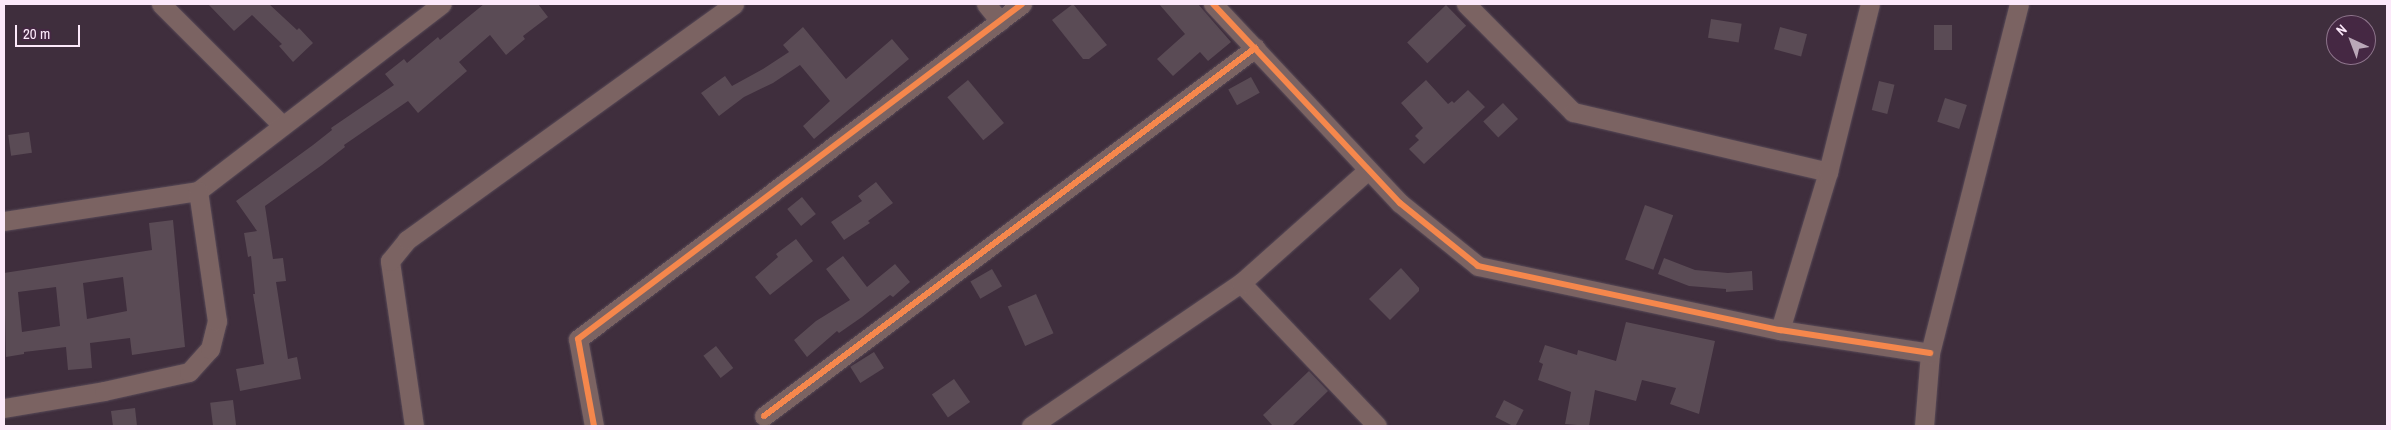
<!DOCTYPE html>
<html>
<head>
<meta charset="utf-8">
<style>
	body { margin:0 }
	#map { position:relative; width:2391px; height:430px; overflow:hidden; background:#3f2e3d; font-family:"Archivo Narrow",sans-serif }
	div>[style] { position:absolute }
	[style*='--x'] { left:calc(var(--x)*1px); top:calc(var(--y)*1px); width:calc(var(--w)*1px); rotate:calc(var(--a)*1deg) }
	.building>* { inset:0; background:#5a4b55; transform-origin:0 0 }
	.roads { filter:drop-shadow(0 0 1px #584a57) drop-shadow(0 0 1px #584a57) }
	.minor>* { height:19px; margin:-9.5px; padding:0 9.5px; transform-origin:9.5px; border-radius:9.5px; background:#7b6362 }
	.cycleway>* { height:6px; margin:-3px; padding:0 3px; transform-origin:3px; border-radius:3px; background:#f5874c }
	span { translate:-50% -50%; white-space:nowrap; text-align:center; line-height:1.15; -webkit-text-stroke:5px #452843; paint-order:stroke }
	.frame { position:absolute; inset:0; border:5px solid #fce9fa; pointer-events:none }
	.north { position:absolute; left:2326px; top:15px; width:50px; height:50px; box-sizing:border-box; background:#452843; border:1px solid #8e758c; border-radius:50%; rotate:317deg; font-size:14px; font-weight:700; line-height:20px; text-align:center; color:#fce9fa }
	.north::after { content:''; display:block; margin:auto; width:18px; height:22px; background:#baa8b8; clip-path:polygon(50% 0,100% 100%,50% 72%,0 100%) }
	.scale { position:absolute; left:15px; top:25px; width:65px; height:22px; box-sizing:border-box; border:2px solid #fce9fa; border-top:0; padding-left:6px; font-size:15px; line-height:18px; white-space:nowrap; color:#fce9fa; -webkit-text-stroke:4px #452843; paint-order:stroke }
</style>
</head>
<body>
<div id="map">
	<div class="building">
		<i style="clip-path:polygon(208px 4px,269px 4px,297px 30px,299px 28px,313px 43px,293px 62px,279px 46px,282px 44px,252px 15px,234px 31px)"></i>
		<i style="clip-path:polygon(484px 4px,538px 4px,548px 17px,523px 36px,525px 39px,506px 55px,490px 35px,459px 62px,467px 71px,418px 113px,408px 101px,344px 145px,345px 147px,322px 165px,265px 206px,273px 259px,283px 258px,286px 281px,276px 282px,288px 359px,297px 357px,301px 379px,240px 391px,236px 369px,264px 364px,253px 294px,255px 294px,251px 256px,248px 257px,244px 233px,257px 231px,236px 201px,313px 145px,332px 130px,331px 128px,394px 85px,385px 74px,404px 59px,407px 63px,438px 37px,440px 40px)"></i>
		<i style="clip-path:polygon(1073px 4px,1107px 45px,1089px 59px,1083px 59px,1052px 20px)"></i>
		<i style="clip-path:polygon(1159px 4px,1198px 4px,1231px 42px,1208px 61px,1200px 52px,1173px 76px,1157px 59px,1185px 34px)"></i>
		<i style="left:1446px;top:5px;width:29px;height:54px;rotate:46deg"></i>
		<i style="left:1711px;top:19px;width:31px;height:19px;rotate:9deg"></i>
		<i style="left:1934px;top:25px;width:18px;height:25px"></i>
		<i style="clip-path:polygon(803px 27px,846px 79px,892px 39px,909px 59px,814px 139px,803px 126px,830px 101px,800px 65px,773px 83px,744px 97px,719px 116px,701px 93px,725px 76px,732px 86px,763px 69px,789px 52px,783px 45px)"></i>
		<i style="left:1780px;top:27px;width:28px;height:23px;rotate:15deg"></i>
		<i style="left:1251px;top:77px;width:18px;height:26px;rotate:61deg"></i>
		<i style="left:968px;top:80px;width:56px;height:27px;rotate:50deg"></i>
		<i style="clip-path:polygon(1426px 80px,1448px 104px,1452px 101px,1454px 103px,1468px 90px,1485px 107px,1424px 164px,1409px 149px,1419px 140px,1415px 136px,1423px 128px,1401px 103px)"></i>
		<i style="left:1879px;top:81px;width:16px;height:30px;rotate:14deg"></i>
		<i style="left:1945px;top:98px;width:23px;height:25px;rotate:18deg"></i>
		<i style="left:1503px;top:103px;width:22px;height:27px;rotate:47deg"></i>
		<i style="left:29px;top:132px;width:21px;height:21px;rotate:82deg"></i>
		<i style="clip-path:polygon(876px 182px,893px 203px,868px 221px,870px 223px,844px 240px,831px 222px,862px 201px,858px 196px)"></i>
		<i style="left:802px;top:197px;width:22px;height:19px;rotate:51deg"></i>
		<i style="left:1645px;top:205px;width:30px;height:58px;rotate:20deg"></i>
		<i style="clip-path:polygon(evenodd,173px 220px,185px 347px,132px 355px,130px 338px,90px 343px,92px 368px,68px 370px,66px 347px,24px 352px,24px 354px,6px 357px,4px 273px,152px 250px,149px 223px,173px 220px,123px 277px,127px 311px,87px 319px,83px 283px,123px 277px,173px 220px,56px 287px,60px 326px,22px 332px,18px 292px,56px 287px)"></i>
		<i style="clip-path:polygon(796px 239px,813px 261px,770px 295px,755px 277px,778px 257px,776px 254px)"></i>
		<i style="clip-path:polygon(843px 256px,867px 287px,895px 264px,910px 282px,893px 297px,890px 295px,862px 317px,839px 333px,837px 331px,807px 357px,794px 340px,816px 321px,850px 300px,826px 269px)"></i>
		<i style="clip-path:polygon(1664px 258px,1695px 270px,1728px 273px,1752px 271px,1753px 290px,1726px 292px,1726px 289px,1689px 286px,1658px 274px)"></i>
		<i style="clip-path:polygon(1401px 268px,1419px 288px,1419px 291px,1390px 320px,1369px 299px)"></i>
		<i style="left:992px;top:269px;width:20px;height:25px;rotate:60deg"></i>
		<i style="left:1036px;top:294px;width:43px;height:31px;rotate:66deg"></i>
		<i style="clip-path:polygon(1626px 322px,1715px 341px,1699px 414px,1670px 404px,1676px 388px,1642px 380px,1636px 401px,1595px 390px,1589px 426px,1565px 424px,1571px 392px,1538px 380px,1543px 364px,1539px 362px,1545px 345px,1577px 355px,1578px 350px,1616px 361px)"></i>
		<i style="left:716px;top:346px;width:28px;height:16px;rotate:52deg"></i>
		<i style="left:874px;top:352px;width:19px;height:28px;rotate:58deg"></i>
		<i style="clip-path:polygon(1309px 371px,1328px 391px,1292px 426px,1273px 426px,1263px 415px)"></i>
		<i style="left:954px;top:379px;width:28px;height:27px;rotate:55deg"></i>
		<i style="left:233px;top:400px;width:26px;height:23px;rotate:83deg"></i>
		<i style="left:1504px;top:400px;width:22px;height:19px;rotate:27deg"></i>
		<i style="clip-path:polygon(135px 408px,137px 426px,113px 426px,111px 411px)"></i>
	</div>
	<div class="roads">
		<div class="minor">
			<i style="--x:161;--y:4;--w:171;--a:45"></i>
			<i style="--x:986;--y:4;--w:22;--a:51"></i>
			<i style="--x:1213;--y:4;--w:273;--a:46.8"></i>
			<i style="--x:1400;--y:203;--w:100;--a:38.9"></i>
			<i style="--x:1478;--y:266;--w:309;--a:12"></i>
			<i style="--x:1780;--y:330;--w:152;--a:8.7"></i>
			<i style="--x:1466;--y:4;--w:152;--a:45.3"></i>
			<i style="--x:1573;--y:112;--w:262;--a:13.2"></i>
			<i style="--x:4;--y:221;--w:196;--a:-8.8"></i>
			<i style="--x:198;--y:191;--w:307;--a:-37.5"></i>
			<i style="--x:1241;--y:283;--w:197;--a:46.4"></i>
			<i style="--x:1780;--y:330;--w:165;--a:-73.1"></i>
			<i style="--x:1828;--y:172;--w:173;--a:-76"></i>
			<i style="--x:4;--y:408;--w:101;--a:-9.6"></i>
			<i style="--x:104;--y:391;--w:87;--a:-12.6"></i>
			<i style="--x:189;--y:372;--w:31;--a:-48"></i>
			<i style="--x:210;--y:349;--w:29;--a:-76"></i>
			<i style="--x:217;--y:321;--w:131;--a:-98.3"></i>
			<i style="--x:764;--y:416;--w:614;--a:-36.85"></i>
			<i style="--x:414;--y:426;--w:167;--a:-98.3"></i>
			<i style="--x:390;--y:261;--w:27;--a:-51"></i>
			<i style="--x:407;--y:240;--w:403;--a:-35.8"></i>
			<i style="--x:594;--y:426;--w:88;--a:-100.4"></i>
			<i style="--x:578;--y:339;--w:556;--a:-37.03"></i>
			<i style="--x:1031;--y:426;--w:254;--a:-34.3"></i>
			<i style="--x:1241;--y:283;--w:170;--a:-41.7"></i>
			<i style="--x:1924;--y:426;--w:73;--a:-85.3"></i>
			<i style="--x:1930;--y:353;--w:360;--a:-75.7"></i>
		</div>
	</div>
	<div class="cycleway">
		<i style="--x:1213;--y:4;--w:273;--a:46.8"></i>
		<i style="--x:1400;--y:203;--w:100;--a:38.9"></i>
		<i style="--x:1478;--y:266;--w:309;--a:12"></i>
		<i style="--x:1780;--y:330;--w:152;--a:8.7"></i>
		<i style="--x:764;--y:416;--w:614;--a:-36.85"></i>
		<i style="--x:594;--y:426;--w:88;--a:-100.4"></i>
		<i style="--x:578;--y:339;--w:556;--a:-37.03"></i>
	</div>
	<div class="frame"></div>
	<div class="north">N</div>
	<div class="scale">20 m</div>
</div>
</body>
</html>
